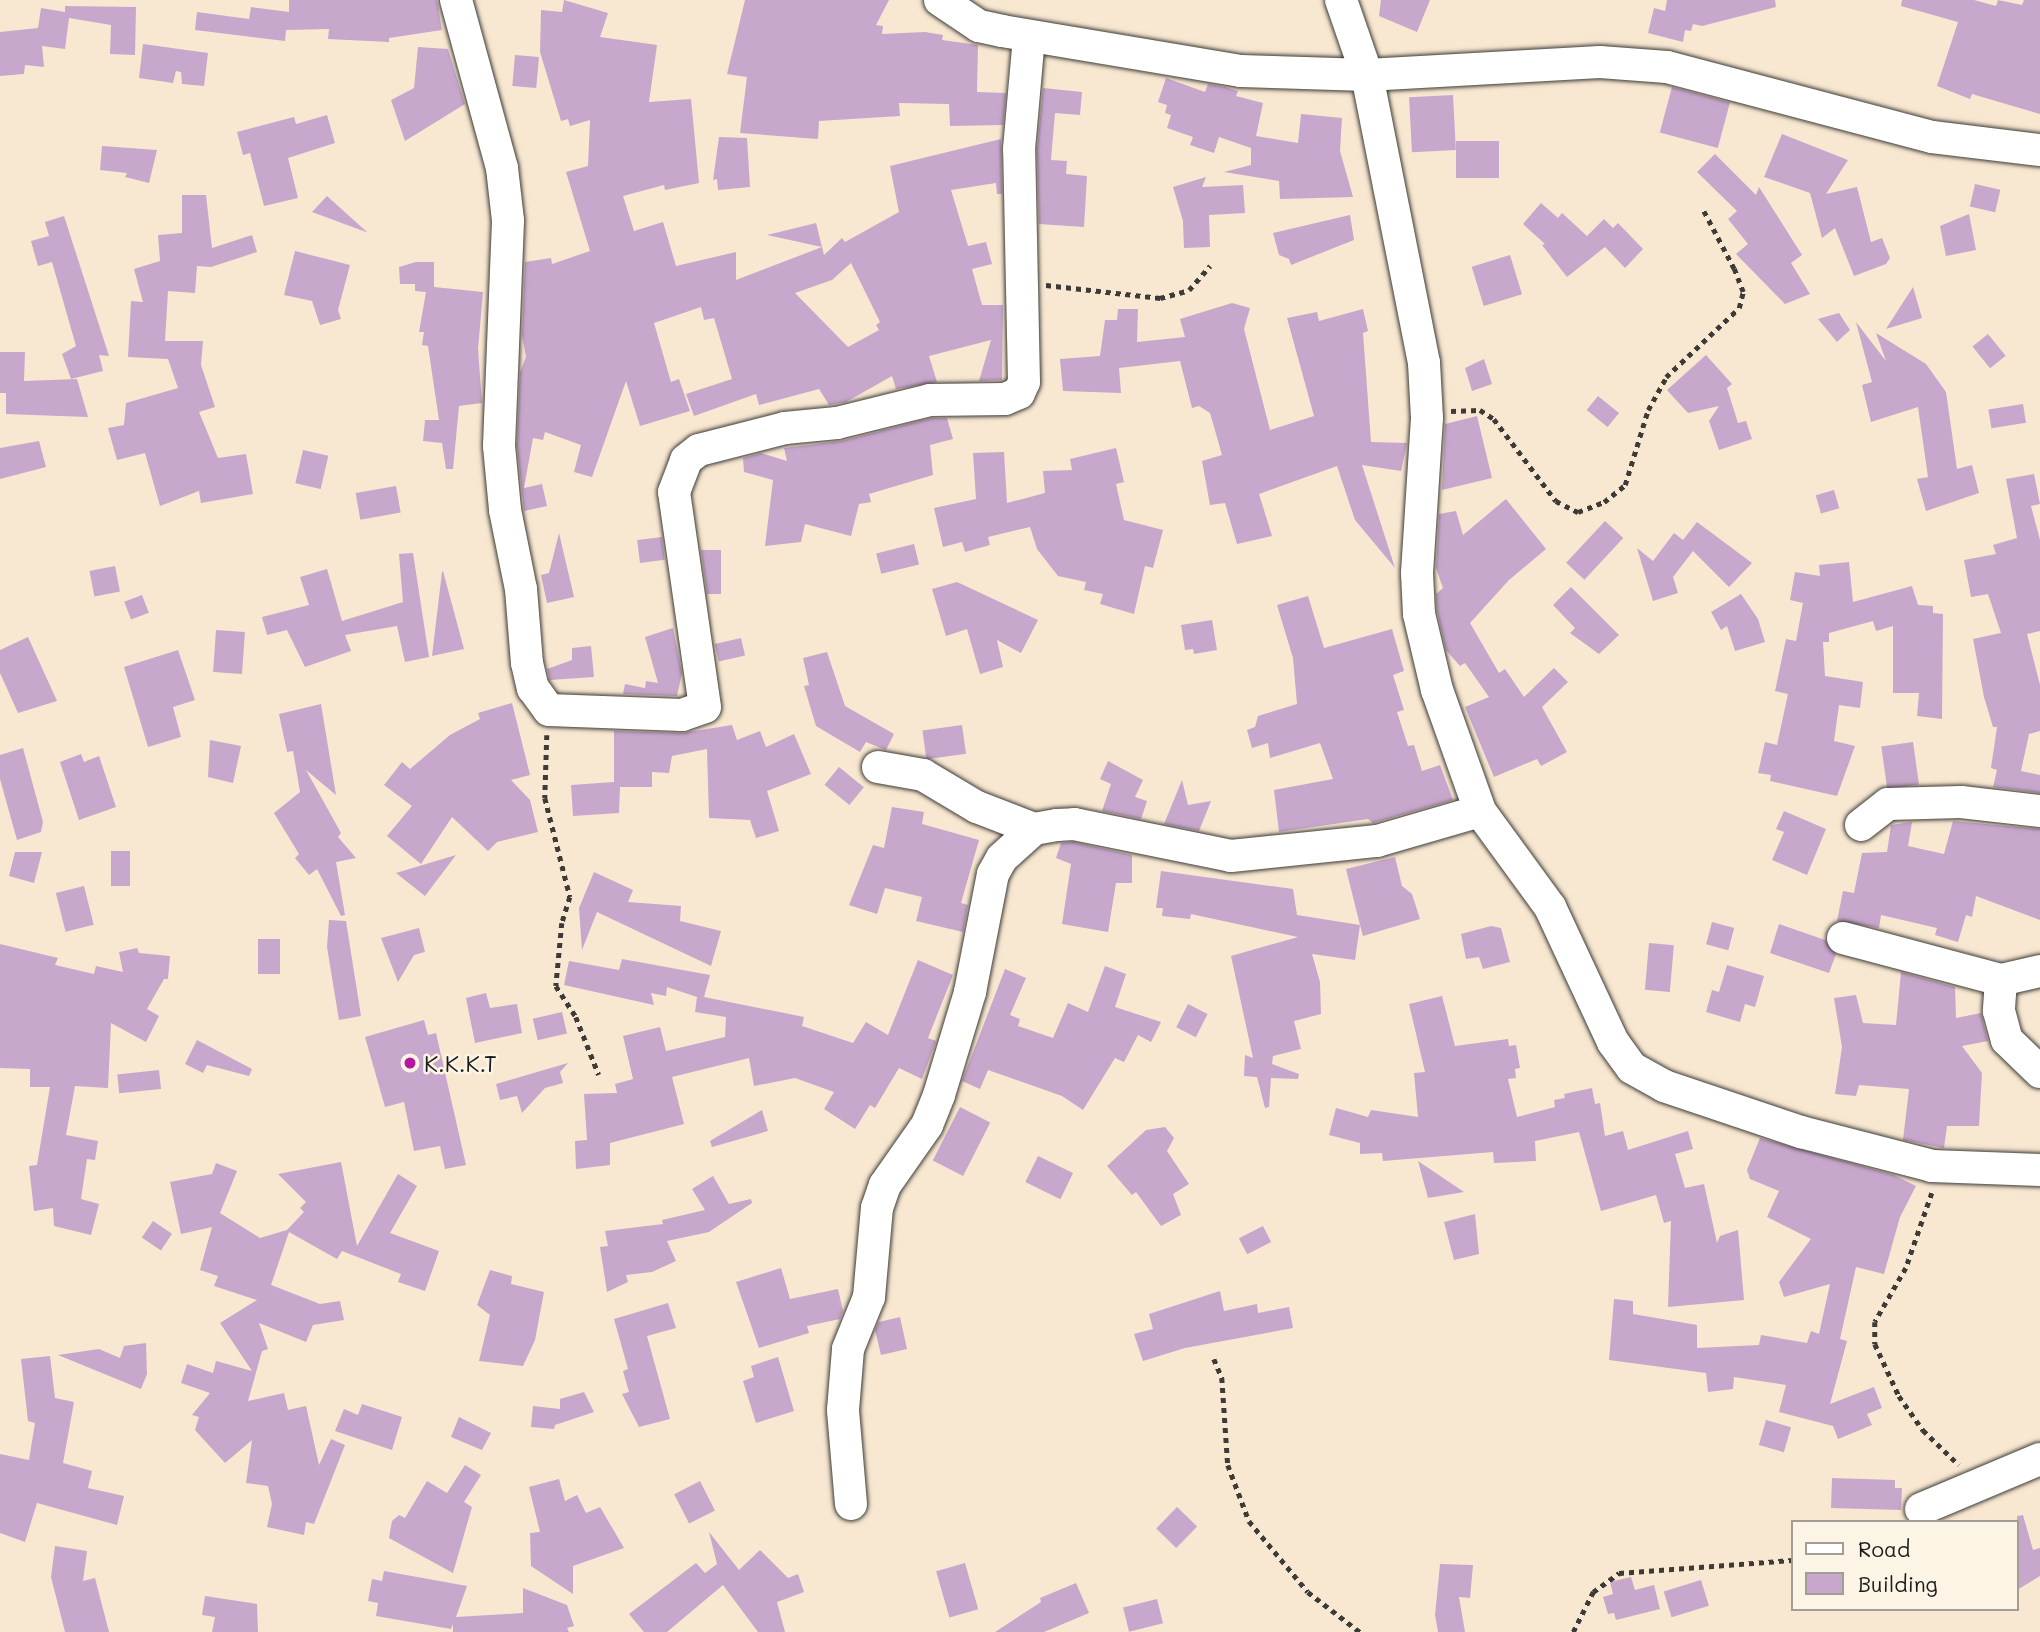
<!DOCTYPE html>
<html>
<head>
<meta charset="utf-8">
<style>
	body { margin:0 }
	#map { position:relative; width:2040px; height:1632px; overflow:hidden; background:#f8e8d1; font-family:Mali,sans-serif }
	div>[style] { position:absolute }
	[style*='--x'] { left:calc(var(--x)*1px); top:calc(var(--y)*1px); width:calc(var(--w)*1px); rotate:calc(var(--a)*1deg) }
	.building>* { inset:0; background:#c8a7cc; transform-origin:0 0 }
	.path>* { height:4.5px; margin-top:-2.25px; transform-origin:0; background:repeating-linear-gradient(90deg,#3d3b37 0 5px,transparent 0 10px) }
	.roads { filter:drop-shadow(0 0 2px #3d3b37) drop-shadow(0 0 2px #3d3b37) }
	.minor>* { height:32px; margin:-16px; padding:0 16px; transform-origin:16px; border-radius:16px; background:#fff }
	.dots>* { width:19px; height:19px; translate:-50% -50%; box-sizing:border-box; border:4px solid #fcf5e5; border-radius:50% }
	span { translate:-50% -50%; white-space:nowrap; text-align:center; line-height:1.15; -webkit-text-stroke:5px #fcf5e5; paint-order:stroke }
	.poi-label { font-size:23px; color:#1c1c1c }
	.left { translate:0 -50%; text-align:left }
	.legend { position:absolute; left:1791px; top:1520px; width:228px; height:91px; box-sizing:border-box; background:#fcf5e5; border:2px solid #a29e95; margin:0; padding:9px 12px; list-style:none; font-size:21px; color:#1c1c1c }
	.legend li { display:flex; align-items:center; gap:14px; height:35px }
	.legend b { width:35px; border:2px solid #a29e95 }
</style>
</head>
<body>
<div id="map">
	<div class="building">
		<i style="clip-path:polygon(289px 0,437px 0,442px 30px,389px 38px,389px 42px,328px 39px,329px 29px,286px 30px,285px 41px,195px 30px,197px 12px,249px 19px,251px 7px,289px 12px)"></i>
		<i style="clip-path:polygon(evenodd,564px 0,608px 13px,600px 37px,657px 45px,649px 102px,691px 99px,699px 183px,665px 190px,664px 185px,623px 196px,634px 231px,663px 222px,676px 266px,736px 252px,736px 280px,822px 247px,767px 235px,816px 223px,824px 255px,842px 238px,845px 242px,899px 212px,890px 166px,1001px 139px,1002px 194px,997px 194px,996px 183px,951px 190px,968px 246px,986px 242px,992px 264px,972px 269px,982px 305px,1003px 305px,1002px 380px,979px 381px,991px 340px,929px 356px,937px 382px,896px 389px,892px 376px,846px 402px,829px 405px,819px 389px,759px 405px,756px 394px,694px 416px,686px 394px,732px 379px,714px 318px,704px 320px,701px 307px,654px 323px,671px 382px,679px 379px,690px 411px,640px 426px,626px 381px,592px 477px,574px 472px,581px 445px,545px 432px,543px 440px,533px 438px,524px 488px,542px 484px,547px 506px,524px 511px,517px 446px,520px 372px,526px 357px,522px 336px,525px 262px,551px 258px,552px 264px,590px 251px,566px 172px,588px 166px,590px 120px,570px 126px,568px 119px,561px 121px,540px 52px,541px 10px,562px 12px,564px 0,851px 263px,880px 322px,876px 325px,879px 330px,848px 347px,795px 293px,832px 280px,851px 263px)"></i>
		<i style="clip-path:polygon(745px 0,889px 0,876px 25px,883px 26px,882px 34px,925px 32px,943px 35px,942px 40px,978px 45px,977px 92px,1006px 93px,1003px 125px,950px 126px,949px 104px,899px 103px,900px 116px,819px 121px,818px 139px,740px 133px,747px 77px,727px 74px)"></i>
		<i style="clip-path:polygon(1381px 0,1430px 0,1417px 32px,1379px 16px)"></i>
		<i style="clip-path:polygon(1667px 0,1775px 0,1776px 7px,1702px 26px,1693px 24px,1691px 31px,1685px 30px,1683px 42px,1648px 33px,1654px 8px,1665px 11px)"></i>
		<i style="clip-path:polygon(1902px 0,1974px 0,1996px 6px,1998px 0,2022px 5px,2024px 0,2040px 0,2040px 114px,1972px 94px,1970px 99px,1937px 86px,1958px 22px,1901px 6px)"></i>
		<i style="clip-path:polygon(65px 6px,136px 7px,135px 55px,110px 54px,111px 25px,69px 18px,65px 49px,42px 46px,44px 67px,25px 65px,24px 74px,0 76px,0 32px,38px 28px,41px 8px,65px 12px)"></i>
		<i style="clip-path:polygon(143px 44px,208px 53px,204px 86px,182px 84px,181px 72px,176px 71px,173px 83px,139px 78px)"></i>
		<i style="clip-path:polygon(418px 47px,448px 49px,465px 104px,405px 141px,391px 100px,414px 88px)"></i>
		<i style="left:515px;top:55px;width:24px;height:31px;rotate:5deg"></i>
		<i style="clip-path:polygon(1166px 78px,1205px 92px,1208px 84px,1225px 87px,1238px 91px,1236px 96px,1263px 103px,1256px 136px,1298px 143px,1301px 114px,1342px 118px,1340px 151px,1353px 197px,1280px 199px,1279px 181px,1224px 172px,1251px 165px,1251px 148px,1219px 137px,1214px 153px,1190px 145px,1193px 137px,1167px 128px,1171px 115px,1165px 113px,1167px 105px,1158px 102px)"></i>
		<i style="left:1672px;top:87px;width:60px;height:47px;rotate:15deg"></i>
		<i style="clip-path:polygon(1043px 88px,1082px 92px,1080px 115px,1055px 113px,1051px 160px,1067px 161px,1066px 174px,1087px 176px,1084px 227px,1039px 224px,1037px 150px)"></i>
		<i style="left:1453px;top:95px;width:55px;height:44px;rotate:87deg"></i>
		<i style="clip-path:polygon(327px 115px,335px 143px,288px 158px,298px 198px,264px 206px,250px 153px,243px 155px,237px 132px,294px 117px,296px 124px)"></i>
		<i style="clip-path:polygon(1782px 134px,1848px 160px,1826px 194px,1857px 187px,1871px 242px,1882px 238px,1890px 258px,1886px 264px,1854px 276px,1835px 228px,1822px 238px,1810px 193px,1764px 177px)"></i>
		<i style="clip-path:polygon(719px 137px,747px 138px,750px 187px,718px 190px,717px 179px,713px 180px)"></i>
		<i style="left:1499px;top:141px;width:37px;height:43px;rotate:90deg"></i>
		<i style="clip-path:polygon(102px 146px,157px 150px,149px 183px,125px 177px,127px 173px,100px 170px)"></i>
		<i style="clip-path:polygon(1715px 154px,1756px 195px,1759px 187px,1802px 255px,1791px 263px,1810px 294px,1785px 304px,1736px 254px,1748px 244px,1728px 219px,1737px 211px,1697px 172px)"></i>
		<i style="clip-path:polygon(1206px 177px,1202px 187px,1243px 185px,1245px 213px,1209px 215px,1210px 247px,1184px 248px,1183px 221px,1173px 187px)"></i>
		<i style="left:1975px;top:184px;width:26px;height:23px;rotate:13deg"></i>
		<i style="clip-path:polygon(182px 195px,206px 195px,212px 248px,252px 235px,257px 252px,211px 267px,197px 266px,195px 293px,168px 291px,165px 341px,203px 341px,201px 365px,215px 407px,199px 412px,218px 458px,246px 454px,253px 494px,201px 503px,199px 491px,160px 506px,145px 453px,117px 460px,108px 428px,124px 425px,126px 403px,178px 388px,168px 359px,128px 357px,131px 301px,143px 302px,134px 269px,160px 261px,158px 235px,182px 233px)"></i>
		<i style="clip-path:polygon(327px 196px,367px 232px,366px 232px,312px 212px)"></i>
		<i style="clip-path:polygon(1541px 203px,1558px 218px,1562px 213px,1587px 236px,1604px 219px,1613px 228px,1618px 223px,1643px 249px,1625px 268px,1605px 247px,1567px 277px,1542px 245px,1545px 244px,1523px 224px)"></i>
		<i style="clip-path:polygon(1969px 214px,1976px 250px,1946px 256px,1940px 226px)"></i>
		<i style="clip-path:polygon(1350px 215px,1354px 240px,1291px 265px,1289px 259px,1279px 255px,1273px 233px)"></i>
		<i style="clip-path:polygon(64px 216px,109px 356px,99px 355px,103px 371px,71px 379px,62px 354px,76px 346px,52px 262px,38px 266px,31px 241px,49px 236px,45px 222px)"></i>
		<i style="clip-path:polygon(295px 251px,350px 265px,338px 310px,341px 319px,320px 325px,312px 301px,284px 295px)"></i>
		<i style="left:1510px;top:255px;width:41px;height:40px;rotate:73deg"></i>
		<i style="clip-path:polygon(416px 262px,434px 262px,434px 287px,483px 292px,478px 349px,482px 403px,459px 406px,453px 469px,446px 469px,442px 443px,423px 441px,425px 420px,439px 420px,428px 346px,422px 345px,424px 332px,419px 332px,426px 292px,415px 291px,415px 284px,400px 284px,399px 267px)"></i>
		<i style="clip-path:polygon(1913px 287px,1922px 318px,1886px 329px)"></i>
		<i style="clip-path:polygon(1232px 303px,1250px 308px,1244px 329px,1270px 430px,1314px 416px,1287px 318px,1317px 312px,1319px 321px,1363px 309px,1368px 331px,1363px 333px,1371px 442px,1407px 443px,1401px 471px,1362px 465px,1395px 568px,1355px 520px,1337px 466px,1259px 494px,1272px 536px,1237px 544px,1225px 503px,1210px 505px,1202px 461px,1222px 455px,1210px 413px,1199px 406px,1192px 408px,1180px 361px,1119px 368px,1121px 393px,1063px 391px,1060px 359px,1100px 356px,1105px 320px,1117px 320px,1118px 309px,1138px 309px,1137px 342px,1185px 337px,1180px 319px)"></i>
		<i style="clip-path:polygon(1839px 313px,1850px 330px,1837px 342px,1818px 319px)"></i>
		<i style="clip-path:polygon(1856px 322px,1886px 361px,1876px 333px,1926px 364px,1946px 392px,1957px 469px,1972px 465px,1979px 493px,1926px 511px,1917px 479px,1928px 477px,1918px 407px,1871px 422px,1862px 385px,1872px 382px)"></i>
		<i style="left:1988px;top:334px;width:28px;height:20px;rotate:51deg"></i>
		<i style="clip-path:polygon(0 352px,25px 352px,24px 381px,77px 379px,88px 417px,6px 414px,6px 393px,0 393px)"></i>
		<i style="clip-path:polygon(1706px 355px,1732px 384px,1727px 388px,1738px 423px,1746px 421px,1752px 439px,1719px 450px,1709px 421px,1719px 406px,1688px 413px,1667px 390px)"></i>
		<i style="clip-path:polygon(1484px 359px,1492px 384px,1472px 391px,1465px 368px)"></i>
		<i style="left:1598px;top:396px;width:27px;height:18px;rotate:39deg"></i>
		<i style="left:2023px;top:404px;width:19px;height:35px;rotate:81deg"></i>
		<i style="clip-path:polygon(1477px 416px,1492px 478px,1442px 490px,1445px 424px)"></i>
		<i style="clip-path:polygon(932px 418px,947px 418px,953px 439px,930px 445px,933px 475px,869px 494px,871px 502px,859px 504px,851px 536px,805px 524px,801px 542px,765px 546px,773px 480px,744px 472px,743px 458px,761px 453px,787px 461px,784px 448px,841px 441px)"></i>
		<i style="clip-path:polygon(39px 441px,46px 467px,0 479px,0 448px)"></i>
		<i style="clip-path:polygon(1116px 448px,1124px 482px,1116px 484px,1124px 520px,1163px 530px,1153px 568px,1145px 566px,1134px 614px,1100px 604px,1103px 594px,1084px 590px,1086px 582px,1058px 576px,1037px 549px,1030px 527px,988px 537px,990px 545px,965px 552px,962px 542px,943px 547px,934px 508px,976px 499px,973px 453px,1004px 452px,1007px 503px,1045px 493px,1043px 471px,1072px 470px,1070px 459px)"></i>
		<i style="left:303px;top:450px;width:26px;height:34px;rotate:13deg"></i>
		<i style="clip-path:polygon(2034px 474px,2040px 504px,2031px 506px,2040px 540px,2040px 631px,2027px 634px,2040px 685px,2040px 731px,2029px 734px,2021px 771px,2040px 775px,2040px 793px,1993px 787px,1997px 770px,1991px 768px,1997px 727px,1993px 727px,1984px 697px,1973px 639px,2001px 633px,1988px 594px,1971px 597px,1964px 560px,1996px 554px,1993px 545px,2017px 538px,2006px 479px)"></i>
		<i style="left:396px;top:486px;width:27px;height:41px;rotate:80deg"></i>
		<i style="left:1834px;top:490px;width:19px;height:19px;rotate:74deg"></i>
		<i style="clip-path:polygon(1506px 499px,1546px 549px,1509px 580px,1470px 623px,1499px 673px,1505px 669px,1524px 697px,1554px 668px,1568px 682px,1542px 707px,1567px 752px,1541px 766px,1537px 759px,1494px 777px,1465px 707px,1489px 697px,1465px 663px,1460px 666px,1446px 650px,1437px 611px,1436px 594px,1443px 588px,1436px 568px,1439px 514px,1456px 511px,1463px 535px)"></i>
		<i style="left:1605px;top:521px;width:25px;height:57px;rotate:43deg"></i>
		<i style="clip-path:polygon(1697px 522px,1752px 563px,1729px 587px,1693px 551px,1673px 577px,1678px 593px,1653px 601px,1637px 548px,1653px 561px,1674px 533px,1683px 540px)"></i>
		<i style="clip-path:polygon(559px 533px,574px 597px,547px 603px,541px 575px,549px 573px)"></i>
		<i style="left:662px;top:537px;width:23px;height:25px;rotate:83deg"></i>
		<i style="left:914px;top:544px;width:21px;height:39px;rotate:76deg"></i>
		<i style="clip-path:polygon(701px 550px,721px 550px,721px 594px,707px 594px)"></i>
		<i style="clip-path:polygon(413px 553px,429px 657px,405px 662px,397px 626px,345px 635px,351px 651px,305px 667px,287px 630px,267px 635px,262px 617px,309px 605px,300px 577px,327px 569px,342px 621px,403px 602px,399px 554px)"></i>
		<i style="clip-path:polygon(1849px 562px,1853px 602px,1912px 586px,1918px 605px,1933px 606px,1933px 613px,1943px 614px,1942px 719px,1917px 716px,1919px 693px,1893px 693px,1893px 626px,1876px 631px,1873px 621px,1829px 633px,1829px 642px,1823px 642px,1825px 676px,1863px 682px,1860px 708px,1839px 705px,1834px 741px,1855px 746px,1837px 796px,1770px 781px,1771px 775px,1758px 773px,1765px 742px,1777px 745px,1788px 694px,1775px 691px,1786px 639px,1796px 641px,1803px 603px,1790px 600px,1795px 572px,1820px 576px,1819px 565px)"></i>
		<i style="left:115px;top:566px;width:26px;height:26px;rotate:79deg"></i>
		<i style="clip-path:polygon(443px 571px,464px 649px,432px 656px,442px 572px)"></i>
		<i style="clip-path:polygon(957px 582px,1038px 620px,1021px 653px,997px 640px,1003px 667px,980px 674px,967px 629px,946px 636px,932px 589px)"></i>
		<i style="clip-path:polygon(1571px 587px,1619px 635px,1599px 654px,1570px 633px,1575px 628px,1553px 605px)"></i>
		<i style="clip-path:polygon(1741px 594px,1758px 619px,1765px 642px,1735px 651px,1727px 626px,1721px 630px,1711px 612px)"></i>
		<i style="left:142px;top:595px;width:19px;height:19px;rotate:69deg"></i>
		<i style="clip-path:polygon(1308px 596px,1324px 648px,1392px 629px,1404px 671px,1393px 675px,1404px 710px,1397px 712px,1408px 746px,1414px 745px,1422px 771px,1440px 765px,1453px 800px,1373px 823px,1368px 819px,1279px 832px,1274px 790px,1333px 779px,1320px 743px,1270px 758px,1268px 743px,1252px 748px,1247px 730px,1255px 727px,1258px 716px,1297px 704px,1293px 658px,1277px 605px)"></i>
		<i style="clip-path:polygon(1212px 620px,1217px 650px,1194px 654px,1193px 649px,1185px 650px,1181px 625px)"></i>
		<i style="clip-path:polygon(673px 628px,682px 673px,677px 696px,623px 694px,625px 684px,645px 688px,646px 681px,658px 683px,645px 637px)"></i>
		<i style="left:216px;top:630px;width:29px;height:42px;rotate:4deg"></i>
		<i style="clip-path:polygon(28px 637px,57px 701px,18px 713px,0 673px,0 650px)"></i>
		<i style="left:741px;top:638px;width:18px;height:27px;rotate:77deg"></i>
		<i style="clip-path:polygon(591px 646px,594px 677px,550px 680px,547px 669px,572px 660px,572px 648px)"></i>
		<i style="clip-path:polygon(178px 650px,195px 700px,173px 707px,181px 737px,148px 747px,124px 667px)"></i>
		<i style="clip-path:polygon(827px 652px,845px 706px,894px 734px,886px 750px,866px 742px,860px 752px,816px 726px,804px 686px,809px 685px,803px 658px)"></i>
		<i style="clip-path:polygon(512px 703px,530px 775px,511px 780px,530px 800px,538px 832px,497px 842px,488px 851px,452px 817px,421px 864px,387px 836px,412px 806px,384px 785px,402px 762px,410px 769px,450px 735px,480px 719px,478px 713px)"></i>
		<i style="clip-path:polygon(321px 704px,336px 795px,306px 770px,341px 833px,338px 837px,356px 858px,336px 862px,345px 915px,341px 916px,317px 869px,309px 875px,295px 858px,299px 854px,274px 813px,300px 792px,293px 751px,287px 752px,279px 714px)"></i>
		<i style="clip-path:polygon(732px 725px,737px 740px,760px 731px,766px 747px,794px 734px,811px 774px,767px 791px,779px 831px,756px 838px,750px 820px,709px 818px,707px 749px,672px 756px,669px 773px,652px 772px,652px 787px,620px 787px,619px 813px,573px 816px,571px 785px,614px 782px,614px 731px,682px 733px)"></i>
		<i style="left:962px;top:725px;width:29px;height:40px;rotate:82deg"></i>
		<i style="clip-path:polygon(210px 740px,241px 746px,233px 783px,208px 777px)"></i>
		<i style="left:1913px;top:742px;width:43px;height:32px;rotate:82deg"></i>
		<i style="clip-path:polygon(23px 748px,43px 822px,41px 832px,17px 840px,0 779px,0 755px)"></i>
		<i style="clip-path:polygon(81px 754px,84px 762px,99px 756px,116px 807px,79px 820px,60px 762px)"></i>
		<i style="clip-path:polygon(1108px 761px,1143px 780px,1135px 797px,1147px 801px,1141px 819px,1102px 811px,1111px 784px,1100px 779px)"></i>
		<i style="left:839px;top:767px;width:32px;height:23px;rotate:39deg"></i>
		<i style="clip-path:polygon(1182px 780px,1188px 805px,1211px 801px,1199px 831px,1164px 824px)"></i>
		<i style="clip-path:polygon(892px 807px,924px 812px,922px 824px,979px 840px,961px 903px,968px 905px,963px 932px,916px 921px,922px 897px,885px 888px,877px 914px,849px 905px,873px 845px,884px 848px)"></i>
		<i style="clip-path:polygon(1784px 811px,1826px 829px,1807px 875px,1772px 860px,1784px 832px,1776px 829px)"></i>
		<i style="clip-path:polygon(1953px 821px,2040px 829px,2040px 920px,1976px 896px,1972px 917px,1966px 915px,1958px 942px,1935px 935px,1937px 928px,1881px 915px,1879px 928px,1837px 921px,1843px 891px,1854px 893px,1862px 853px,1887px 852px,1891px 825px,1912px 822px,1908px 846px,1944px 854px)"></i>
		<i style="clip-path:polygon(1073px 842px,1132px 855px,1132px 883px,1116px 883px,1108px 932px,1062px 924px,1071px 864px,1056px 858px,1061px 843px)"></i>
		<i style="left:111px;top:851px;width:19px;height:35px"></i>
		<i style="clip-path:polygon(15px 852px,42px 852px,34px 883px,9px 876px)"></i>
		<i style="clip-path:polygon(456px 855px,425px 896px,396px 873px)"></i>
		<i style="clip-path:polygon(1395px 857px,1402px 886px,1412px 894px,1420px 919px,1363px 936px,1360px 925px,1355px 960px,1312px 954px,1320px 982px,1321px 1014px,1294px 1021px,1301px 1049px,1273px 1056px,1272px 1064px,1299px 1074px,1298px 1079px,1271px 1078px,1269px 1107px,1265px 1108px,1257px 1077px,1244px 1076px,1245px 1055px,1253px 1058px,1231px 956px,1298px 937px,1191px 914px,1190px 919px,1162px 916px,1163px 908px,1156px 908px,1161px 871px,1293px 889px,1297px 915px,1360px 925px,1346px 869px)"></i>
		<i style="clip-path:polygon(594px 872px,633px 890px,628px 902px,681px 906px,680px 921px,721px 931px,711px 966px,597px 912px,582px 950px,579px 908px)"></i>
		<i style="left:84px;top:886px;width:40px;height:29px;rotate:76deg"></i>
		<i style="clip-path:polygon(329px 920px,346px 921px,361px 1016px,339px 1020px,327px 947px)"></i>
		<i style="left:1712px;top:922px;width:23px;height:23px;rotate:15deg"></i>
		<i style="clip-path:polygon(1779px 924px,1825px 940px,1836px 954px,1829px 973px,1770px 953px)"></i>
		<i style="clip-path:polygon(1491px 926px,1501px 928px,1510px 962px,1483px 969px,1479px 957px,1466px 959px,1461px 934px)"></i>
		<i style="clip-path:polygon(419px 928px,425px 952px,414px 955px,398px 982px,381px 938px)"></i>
		<i style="left:258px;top:939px;width:22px;height:35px"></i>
		<i style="left:1649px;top:943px;width:25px;height:47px;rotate:5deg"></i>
		<i style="clip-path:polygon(0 944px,58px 958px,55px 965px,94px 974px,96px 966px,123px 972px,119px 952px,137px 948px,139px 953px,170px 956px,168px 979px,164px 979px,147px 1009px,159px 1016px,146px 1042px,111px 1023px,108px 1088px,75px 1086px,66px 1135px,98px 1141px,95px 1160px,87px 1159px,81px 1199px,99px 1204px,91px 1235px,54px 1226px,53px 1208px,34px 1211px,29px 1166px,37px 1165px,50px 1087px,30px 1087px,30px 1069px,0 1068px)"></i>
		<i style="clip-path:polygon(622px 959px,710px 975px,704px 997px,804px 1017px,802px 1026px,853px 1043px,866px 1022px,888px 1035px,918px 960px,953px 975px,928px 1038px,936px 1041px,922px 1079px,899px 1068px,875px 1108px,870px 1105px,855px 1129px,824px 1109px,834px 1092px,795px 1078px,754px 1086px,749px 1058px,672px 1077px,684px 1124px,610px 1143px,610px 1165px,576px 1169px,575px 1141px,587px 1140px,584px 1094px,617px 1093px,615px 1084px,633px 1079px,623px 1036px,660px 1027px,666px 1051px,725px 1037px,726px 1017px,695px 1012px,697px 997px,667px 987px,666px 996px,651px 993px,654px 1005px,564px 985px,569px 961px,619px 970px)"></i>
		<i style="clip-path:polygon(1727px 965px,1764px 976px,1755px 1007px,1745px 1004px,1740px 1022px,1706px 1012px,1712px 990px,1719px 992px)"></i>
		<i style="clip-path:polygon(1105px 966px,1126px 974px,1115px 1007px,1161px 1022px,1151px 1042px,1138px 1035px,1124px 1062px,1115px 1058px,1083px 1110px,1062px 1096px,988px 1070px,980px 1089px,962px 1081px,1005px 969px,1026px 978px,1010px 1015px,1020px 1019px,1018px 1026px,1053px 1038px,1068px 1003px,1088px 1012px)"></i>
		<i style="clip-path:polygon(1901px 972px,1955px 987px,1956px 1018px,1981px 1013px,1988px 1041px,1962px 1046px,1982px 1073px,1979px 1126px,1947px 1126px,1944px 1148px,1903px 1140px,1909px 1089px,1859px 1085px,1856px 1096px,1835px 1094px,1842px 1047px,1834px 998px,1856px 995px,1863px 1023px,1896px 1025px)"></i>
		<i style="clip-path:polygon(486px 993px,490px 1008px,517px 1004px,522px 1033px,475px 1043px,466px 998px)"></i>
		<i style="clip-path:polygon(1442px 996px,1455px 1046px,1508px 1039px,1509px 1046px,1516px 1045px,1520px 1068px,1515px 1069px,1516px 1078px,1508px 1079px,1517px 1117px,1555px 1107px,1554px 1100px,1565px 1098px,1564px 1094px,1592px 1088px,1595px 1104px,1600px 1103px,1605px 1136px,1623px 1131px,1628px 1150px,1688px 1131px,1693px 1149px,1675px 1154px,1685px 1188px,1704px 1184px,1717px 1243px,1720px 1236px,1738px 1230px,1744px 1300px,1668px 1307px,1671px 1221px,1664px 1223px,1656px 1195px,1601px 1211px,1579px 1132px,1535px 1141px,1536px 1161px,1494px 1163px,1493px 1152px,1383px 1161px,1382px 1153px,1360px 1154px,1360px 1143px,1329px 1135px,1336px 1108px,1368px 1117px,1371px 1110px,1418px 1117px,1414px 1073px,1425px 1072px,1409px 1004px)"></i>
		<i style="left:1188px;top:1004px;width:22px;height:26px;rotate:27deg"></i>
		<i style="left:562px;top:1012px;width:22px;height:30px;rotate:77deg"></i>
		<i style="clip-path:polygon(424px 1020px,428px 1035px,436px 1033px,466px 1165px,445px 1169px,440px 1146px,414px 1151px,404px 1102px,385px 1107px,365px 1037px)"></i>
		<i style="clip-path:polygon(197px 1040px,252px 1069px,249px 1076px,207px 1065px,203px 1073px,185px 1064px)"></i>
		<i style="clip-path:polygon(568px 1063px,560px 1072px,563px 1083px,545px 1088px,522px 1113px,517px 1096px,500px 1100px,496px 1084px)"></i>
		<i style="left:159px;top:1070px;width:19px;height:42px;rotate:84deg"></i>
		<i style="left:960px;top:1107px;width:34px;height:60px;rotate:27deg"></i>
		<i style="clip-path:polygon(762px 1110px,768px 1131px,712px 1147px,710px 1141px)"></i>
		<i style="clip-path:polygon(1165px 1127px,1174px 1138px,1167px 1151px,1189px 1184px,1173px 1194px,1181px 1215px,1161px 1226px,1136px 1192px,1132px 1195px,1107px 1166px,1146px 1130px)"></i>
		<i style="clip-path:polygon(1760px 1138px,1894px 1175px,1916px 1186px,1900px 1217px,1884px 1274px,1856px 1267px,1840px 1339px,1847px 1341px,1830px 1404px,1874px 1387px,1882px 1408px,1867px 1414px,1872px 1425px,1838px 1439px,1833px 1426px,1779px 1412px,1786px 1385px,1734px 1377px,1733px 1389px,1708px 1392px,1706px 1373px,1609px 1360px,1614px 1299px,1633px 1301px,1633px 1314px,1697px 1325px,1697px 1348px,1759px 1345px,1761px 1335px,1807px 1343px,1811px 1331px,1819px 1334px,1830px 1284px,1784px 1297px,1779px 1282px,1811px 1239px,1767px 1217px,1779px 1191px,1750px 1179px,1747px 1170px)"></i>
		<i style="left:1038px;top:1156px;width:39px;height:29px;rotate:26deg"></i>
		<i style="clip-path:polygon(1418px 1161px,1464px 1192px,1428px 1198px)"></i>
		<i style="clip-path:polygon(341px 1162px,357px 1246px,398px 1174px,417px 1186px,390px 1233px,439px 1251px,425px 1291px,398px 1282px,401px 1274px,342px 1251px,337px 1259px,289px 1232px,271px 1285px,320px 1304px,340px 1301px,344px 1320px,313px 1325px,306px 1342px,259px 1323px,268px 1349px,262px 1351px,248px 1401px,284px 1393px,288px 1410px,306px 1406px,319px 1465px,331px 1439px,345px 1445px,314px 1524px,306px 1522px,304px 1535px,267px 1527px,272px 1504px,268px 1486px,246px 1483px,252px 1440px,225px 1463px,195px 1430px,199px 1417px,192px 1415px,210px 1393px,181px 1383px,187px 1364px,213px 1373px,216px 1361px,252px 1371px,220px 1323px,257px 1300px,214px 1286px,218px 1276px,200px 1270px,212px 1227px,181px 1234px,170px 1182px,212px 1174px,216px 1163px,237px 1171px,220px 1213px,260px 1238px,287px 1230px,304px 1212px,300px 1208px,306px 1202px,278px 1174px)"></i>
		<i style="clip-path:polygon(713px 1176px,729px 1204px,751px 1199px,752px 1203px,709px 1232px,667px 1241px,676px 1261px,652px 1272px,626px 1275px,628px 1282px,607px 1292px,600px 1247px,608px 1246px,605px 1231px,663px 1224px,662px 1220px,705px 1210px,692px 1189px)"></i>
		<i style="clip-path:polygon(1475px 1214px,1479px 1254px,1454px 1260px,1444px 1222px)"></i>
		<i style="left:153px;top:1221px;width:23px;height:20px;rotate:34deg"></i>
		<i style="left:1263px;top:1226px;width:18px;height:27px;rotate:63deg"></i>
		<i style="clip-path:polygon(781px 1268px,790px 1299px,838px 1289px,843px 1311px,840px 1319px,807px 1326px,809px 1333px,759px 1348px,736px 1282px)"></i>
		<i style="clip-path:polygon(490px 1270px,512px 1276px,511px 1284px,544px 1292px,535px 1340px,523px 1366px,479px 1361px,490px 1315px,477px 1305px)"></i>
		<i style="clip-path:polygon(1220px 1291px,1224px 1311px,1257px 1304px,1258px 1313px,1289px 1307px,1293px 1328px,1185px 1348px,1143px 1361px,1134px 1334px,1153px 1329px,1149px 1314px)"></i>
		<i style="clip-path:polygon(668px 1303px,676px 1328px,647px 1336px,670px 1419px,639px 1427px,622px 1394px,629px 1392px,623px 1371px,628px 1369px,614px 1319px)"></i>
		<i style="clip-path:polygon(900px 1317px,907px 1349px,881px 1355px,875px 1330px,879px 1322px)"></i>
		<i style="clip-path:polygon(146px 1343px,147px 1374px,141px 1389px,58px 1355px,99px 1349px,120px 1358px,124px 1346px)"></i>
		<i style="clip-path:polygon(50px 1356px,55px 1398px,74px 1402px,63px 1463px,92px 1471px,88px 1488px,124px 1496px,117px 1525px,37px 1503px,25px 1542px,0 1533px,0 1454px,29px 1460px,35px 1423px,28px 1421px,21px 1359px)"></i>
		<i style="clip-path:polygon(778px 1357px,794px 1411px,756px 1423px,743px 1381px,754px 1377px,751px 1366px)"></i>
		<i style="clip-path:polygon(584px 1392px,594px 1412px,555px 1425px,554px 1429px,531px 1427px,533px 1406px,560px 1409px,560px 1399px)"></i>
		<i style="clip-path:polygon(362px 1404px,402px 1417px,392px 1450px,335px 1431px,344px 1409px,358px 1415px)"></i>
		<i style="clip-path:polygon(459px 1417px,491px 1433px,482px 1450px,451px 1437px)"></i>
		<i style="left:1766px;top:1420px;width:26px;height:26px;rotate:16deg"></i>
		<i style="clip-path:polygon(465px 1465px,481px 1475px,464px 1502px,472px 1507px,453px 1573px,389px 1538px,392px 1521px,399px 1515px,405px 1518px,427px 1481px,447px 1493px)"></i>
		<i style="clip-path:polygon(1832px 1478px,1895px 1480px,1895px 1488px,1902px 1488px,1901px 1510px,1831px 1508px)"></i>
		<i style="clip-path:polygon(559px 1479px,565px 1501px,577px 1495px,586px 1513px,600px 1507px,624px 1548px,573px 1566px,573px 1594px,531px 1566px,530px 1533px,540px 1532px,529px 1487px)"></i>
		<i style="left:700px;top:1481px;width:33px;height:29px;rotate:63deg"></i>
		<i style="left:1177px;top:1507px;width:28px;height:30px;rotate:44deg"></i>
		<i style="clip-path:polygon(2023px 1515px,2033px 1550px,2040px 1548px,2040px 1576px,2017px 1590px,2017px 1516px)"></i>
		<i style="clip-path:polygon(709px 1532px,739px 1570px,760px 1550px,788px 1578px,798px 1574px,804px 1592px,777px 1602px,785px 1632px,758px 1632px,723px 1585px,667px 1632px,644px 1632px,629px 1614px,696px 1563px,705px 1573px,717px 1564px)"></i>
		<i style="clip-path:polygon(55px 1546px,87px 1551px,83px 1581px,95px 1578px,109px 1632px,65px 1632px,51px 1577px)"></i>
		<i style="left:965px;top:1563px;width:48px;height:30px;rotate:74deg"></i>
		<i style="clip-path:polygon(1440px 1564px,1473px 1565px,1470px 1598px,1459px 1597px,1465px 1632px,1438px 1632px,1435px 1615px)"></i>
		<i style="clip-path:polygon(384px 1571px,467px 1586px,456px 1617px,523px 1613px,523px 1588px,567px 1605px,574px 1626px,567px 1628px,569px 1632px,453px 1632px,453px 1624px,451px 1629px,376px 1616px,378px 1603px,368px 1601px,372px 1579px,382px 1581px)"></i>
		<i style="clip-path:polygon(1631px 1577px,1635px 1590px,1654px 1585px,1660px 1609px,1616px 1620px,1614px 1613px,1608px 1614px,1603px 1597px,1613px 1594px,1610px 1582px)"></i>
		<i style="left:1701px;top:1580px;width:27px;height:39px;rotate:73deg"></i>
		<i style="clip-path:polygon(1076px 1583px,1089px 1613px,1044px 1632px,995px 1632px,1041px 1602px,1040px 1598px)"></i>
		<i style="clip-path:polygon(205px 1596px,257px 1604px,258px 1632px,212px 1632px,215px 1617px,202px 1615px)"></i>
		<i style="left:1157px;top:1599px;width:25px;height:35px;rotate:76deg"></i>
	</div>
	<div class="path">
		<i style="--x:1046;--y:285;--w:115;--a:6.5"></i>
		<i style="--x:1160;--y:298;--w:30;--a:-15"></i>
		<i style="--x:1189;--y:290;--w:32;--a:-49"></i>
		<i style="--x:1451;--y:411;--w:29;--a:-2"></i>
		<i style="--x:1480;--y:410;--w:17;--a:33"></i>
		<i style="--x:1494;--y:419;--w:103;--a:52.9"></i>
		<i style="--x:1556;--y:501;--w:25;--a:27"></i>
		<i style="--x:1578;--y:512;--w:28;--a:-21"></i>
		<i style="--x:1604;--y:502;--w:27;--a:-39"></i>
		<i style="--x:1625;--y:485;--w:78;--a:-73"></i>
		<i style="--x:1648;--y:410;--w:38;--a:-61"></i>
		<i style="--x:1666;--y:377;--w:100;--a:-43.4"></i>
		<i style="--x:1739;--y:308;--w:16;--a:-76"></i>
		<i style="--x:1743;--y:292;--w:25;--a:-111"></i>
		<i style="--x:1734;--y:269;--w:69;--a:-117.7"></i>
		<i style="--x:547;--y:735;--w:63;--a:91.8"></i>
		<i style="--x:545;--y:798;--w:102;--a:75.8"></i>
		<i style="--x:570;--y:897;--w:27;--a:107"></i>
		<i style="--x:562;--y:923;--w:63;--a:95.4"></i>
		<i style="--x:556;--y:986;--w:37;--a:57"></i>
		<i style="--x:576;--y:1017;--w:62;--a:68.4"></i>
		<i style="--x:1932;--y:1193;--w:79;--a:109.1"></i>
		<i style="--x:1906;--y:1268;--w:62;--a:119.9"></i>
		<i style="--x:1875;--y:1322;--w:22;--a:90"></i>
		<i style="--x:1875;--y:1344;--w:57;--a:65.2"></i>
		<i style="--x:1899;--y:1396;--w:42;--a:54.8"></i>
		<i style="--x:1923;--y:1430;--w:50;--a:44.2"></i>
		<i style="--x:1214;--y:1359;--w:21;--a:67"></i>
		<i style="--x:1222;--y:1378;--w:87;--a:86.1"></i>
		<i style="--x:1228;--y:1465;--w:60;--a:69.4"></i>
		<i style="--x:1249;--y:1521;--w:92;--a:50.3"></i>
		<i style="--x:1308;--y:1592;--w:66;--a:37.6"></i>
		<i style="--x:1573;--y:1632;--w:45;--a:-63.4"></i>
		<i style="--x:1593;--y:1592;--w:32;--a:-36"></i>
		<i style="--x:1619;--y:1573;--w:174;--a:-4.3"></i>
	</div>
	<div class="roads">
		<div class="minor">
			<i style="--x:456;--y:0;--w:174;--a:74.7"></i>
			<i style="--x:502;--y:168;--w:53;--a:83.5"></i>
			<i style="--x:508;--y:221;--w:225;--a:92.3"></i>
			<i style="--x:499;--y:446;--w:64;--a:84.6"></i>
			<i style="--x:505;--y:510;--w:81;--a:78.6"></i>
			<i style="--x:521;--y:589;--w:74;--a:85.4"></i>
			<i style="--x:527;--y:663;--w:26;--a:77"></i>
			<i style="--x:533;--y:688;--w:27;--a:54"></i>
			<i style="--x:549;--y:710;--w:133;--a:2.2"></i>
			<i style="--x:682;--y:715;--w:24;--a:-19"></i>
			<i style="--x:705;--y:707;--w:217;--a:-98.2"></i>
			<i style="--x:674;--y:492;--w:34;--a:-69"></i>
			<i style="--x:686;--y:460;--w:16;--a:-38"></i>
			<i style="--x:699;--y:450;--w:89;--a:-14.3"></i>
			<i style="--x:785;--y:428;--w:52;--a:-5.5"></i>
			<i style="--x:837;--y:423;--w:96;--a:-13.9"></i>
			<i style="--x:930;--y:400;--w:75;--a:-0.8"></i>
			<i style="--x:1005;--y:399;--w:15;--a:-23"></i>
			<i style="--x:1019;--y:393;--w:12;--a:-66"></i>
			<i style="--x:1024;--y:382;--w:233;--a:-91.2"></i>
			<i style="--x:1019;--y:149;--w:112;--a:-84.9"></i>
			<i style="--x:940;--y:0;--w:47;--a:33.7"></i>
			<i style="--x:979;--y:26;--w:24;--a:12"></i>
			<i style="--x:1002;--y:31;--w:242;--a:9.5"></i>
			<i style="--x:1241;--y:71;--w:126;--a:1.8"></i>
			<i style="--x:1367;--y:75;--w:233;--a:-3.2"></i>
			<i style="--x:1600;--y:62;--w:67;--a:4.3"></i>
			<i style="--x:1667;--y:67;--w:274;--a:14.8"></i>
			<i style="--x:1932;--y:137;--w:109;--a:6.9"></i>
			<i style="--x:1341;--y:0;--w:79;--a:70.9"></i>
			<i style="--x:1367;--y:75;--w:294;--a:78.8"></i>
			<i style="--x:1424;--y:363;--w:55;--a:86.9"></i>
			<i style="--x:1427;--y:418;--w:155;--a:93.7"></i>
			<i style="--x:1417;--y:573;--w:41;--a:87.2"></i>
			<i style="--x:1419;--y:614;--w:78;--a:76.7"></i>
			<i style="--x:1437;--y:690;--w:128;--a:70.4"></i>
			<i style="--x:1480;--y:811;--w:119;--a:53.9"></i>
			<i style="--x:1550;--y:907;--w:149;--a:65"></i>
			<i style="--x:1613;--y:1042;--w:32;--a:54"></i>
			<i style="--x:1632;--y:1068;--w:37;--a:29"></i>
			<i style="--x:1664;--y:1086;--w:145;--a:18.6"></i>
			<i style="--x:1801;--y:1132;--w:135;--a:14.5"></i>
			<i style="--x:1932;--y:1166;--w:108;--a:2.1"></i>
			<i style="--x:878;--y:767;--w:46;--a:10.1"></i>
			<i style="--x:923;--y:775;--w:63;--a:30.7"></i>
			<i style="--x:977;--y:807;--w:61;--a:21.1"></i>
			<i style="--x:1861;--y:825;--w:34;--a:-38"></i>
			<i style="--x:1888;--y:804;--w:73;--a:-1.6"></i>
			<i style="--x:1961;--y:802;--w:80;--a:6.5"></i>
			<i style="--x:1843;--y:938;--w:163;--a:14.9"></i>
			<i style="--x:2001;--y:980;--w:40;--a:-13"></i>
			<i style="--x:2001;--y:980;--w:31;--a:94"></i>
			<i style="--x:1999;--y:1011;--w:30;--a:75"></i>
			<i style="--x:2007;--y:1040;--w:46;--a:44.1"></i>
			<i style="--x:851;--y:1504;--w:94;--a:-94.9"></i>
			<i style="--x:843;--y:1410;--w:61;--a:-85.3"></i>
			<i style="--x:848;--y:1349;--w:56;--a:-68"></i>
			<i style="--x:869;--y:1297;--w:89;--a:-84.9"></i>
			<i style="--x:877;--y:1208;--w:24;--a:-71"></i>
			<i style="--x:885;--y:1185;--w:73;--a:-55"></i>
			<i style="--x:927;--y:1125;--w:32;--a:-68"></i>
			<i style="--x:939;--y:1095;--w:108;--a:-73.2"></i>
			<i style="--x:970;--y:992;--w:120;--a:-79"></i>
			<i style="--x:993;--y:874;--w:18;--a:-61"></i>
			<i style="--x:1002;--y:858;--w:43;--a:-42.2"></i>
			<i style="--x:1034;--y:829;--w:23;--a:-10"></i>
			<i style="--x:1057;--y:825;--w:17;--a:-3"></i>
			<i style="--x:1074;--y:824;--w:160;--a:11.5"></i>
			<i style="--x:1231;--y:856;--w:147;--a:-5.9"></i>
			<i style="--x:1377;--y:841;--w:107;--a:-16.2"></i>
			<i style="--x:1921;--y:1509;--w:129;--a:-22.8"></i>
		</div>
	</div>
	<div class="dots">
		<i style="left:410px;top:1063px;background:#b5179e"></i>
	</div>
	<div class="poi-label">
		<span class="left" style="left:424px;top:1063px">K.K.K.T</span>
	</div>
	<ul class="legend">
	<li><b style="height:9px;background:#fff"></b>Road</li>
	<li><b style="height:19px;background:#c8a7cc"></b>Building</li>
	</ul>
</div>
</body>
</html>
